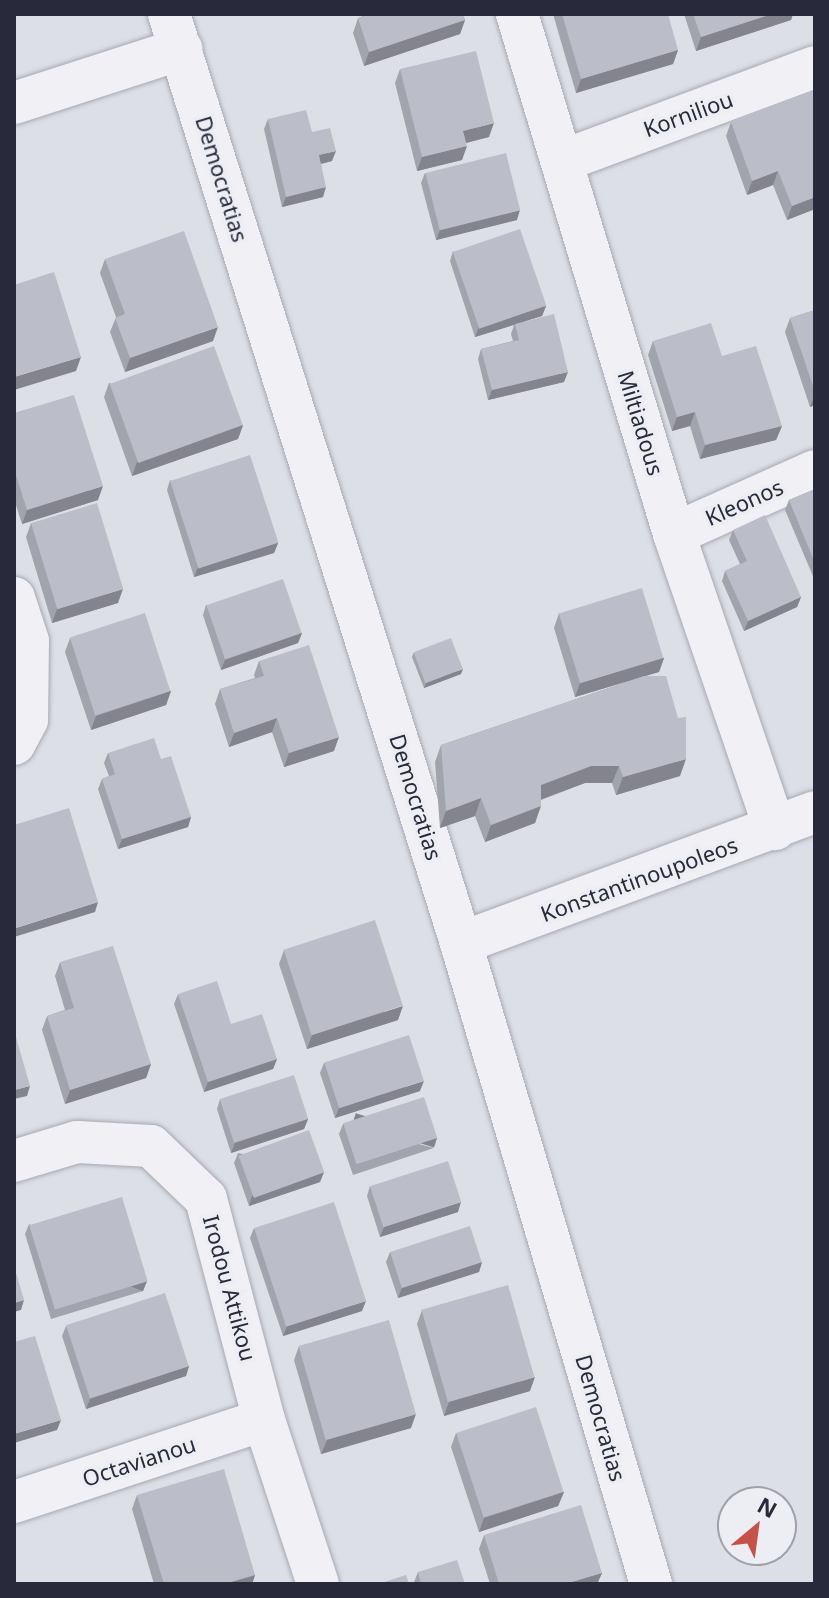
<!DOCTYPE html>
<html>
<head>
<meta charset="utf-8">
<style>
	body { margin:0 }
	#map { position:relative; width:829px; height:1598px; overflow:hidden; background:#dddfe6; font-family:"Noto Sans",sans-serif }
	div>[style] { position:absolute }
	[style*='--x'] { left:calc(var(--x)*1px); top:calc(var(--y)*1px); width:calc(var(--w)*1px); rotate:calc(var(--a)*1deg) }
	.roads { filter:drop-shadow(0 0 2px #a7a9b3) drop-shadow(0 0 2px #a7a9b3) }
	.minor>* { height:42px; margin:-21px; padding:0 21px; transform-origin:21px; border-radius:21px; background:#f0f0f5 }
	.wall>* { inset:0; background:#a1a3ad }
	.shaded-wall>* { inset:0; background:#83848d; transform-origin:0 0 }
	.building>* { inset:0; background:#bbbdc9; transform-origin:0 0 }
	span { translate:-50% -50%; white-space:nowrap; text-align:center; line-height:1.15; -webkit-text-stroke:7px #eceef4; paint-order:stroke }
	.street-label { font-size:22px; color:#282a3c }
	.frame { position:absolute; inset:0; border:16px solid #282a3c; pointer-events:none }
	.north { position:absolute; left:717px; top:1486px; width:80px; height:80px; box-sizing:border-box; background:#eceef4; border:2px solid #9ea0aa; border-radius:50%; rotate:29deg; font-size:22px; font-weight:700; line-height:32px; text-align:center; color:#282a3c }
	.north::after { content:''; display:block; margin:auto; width:28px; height:36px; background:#c65148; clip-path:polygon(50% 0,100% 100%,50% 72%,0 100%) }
</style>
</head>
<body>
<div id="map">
	<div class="roads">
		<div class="minor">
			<i style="--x:169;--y:14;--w:974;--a:72.55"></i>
			<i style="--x:461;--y:943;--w:669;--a:73.49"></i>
			<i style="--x:517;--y:14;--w:543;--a:73.2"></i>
			<i style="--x:674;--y:534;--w:312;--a:71.1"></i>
			<i style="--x:14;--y:103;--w:176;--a:-17.9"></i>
			<i style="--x:562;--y:161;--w:270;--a:-20.4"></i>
			<i style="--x:674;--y:534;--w:154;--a:-24.1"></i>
			<i style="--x:14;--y:598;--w:45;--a:72"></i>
			<i style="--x:28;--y:641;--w:79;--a:90.7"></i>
			<i style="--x:27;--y:720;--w:27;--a:118"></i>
			<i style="--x:461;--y:943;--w:377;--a:-20.3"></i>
			<i style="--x:14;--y:1161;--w:66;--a:-16.8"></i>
			<i style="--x:77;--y:1142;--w:74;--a:3.1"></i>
			<i style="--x:151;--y:1146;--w:76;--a:43.9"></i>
			<i style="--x:206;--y:1199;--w:228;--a:75.3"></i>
			<i style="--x:264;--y:1420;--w:173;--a:71.8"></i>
			<i style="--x:14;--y:1502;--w:263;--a:-18.2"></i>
		</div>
	</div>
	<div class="wall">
		<i style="clip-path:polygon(369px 14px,463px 14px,465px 20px,460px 34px,364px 66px,353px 33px,358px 18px)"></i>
		<i style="clip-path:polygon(553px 14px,641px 14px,678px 50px,673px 64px,576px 93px)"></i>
		<i style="clip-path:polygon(684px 14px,793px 14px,791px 20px,696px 51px)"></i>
		<i style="clip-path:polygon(400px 69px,489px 137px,466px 143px,462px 160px,417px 171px,395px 83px)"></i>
		<i style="clip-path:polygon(268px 119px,312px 132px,332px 161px,321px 164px,323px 197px,282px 207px,264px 129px)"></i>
		<i style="clip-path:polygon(731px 122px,815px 209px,787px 220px,773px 185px,747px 195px,726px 136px)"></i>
		<i style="clip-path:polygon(425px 173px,517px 220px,436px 240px,421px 183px)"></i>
		<i style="clip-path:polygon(453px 251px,546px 306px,542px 316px,525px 321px,564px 382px,488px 400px,478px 359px,481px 349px,513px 341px,511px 334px,514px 325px,475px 337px,450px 261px)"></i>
		<i style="clip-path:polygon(105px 259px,213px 341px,125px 372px,110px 332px,116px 317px,100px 273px)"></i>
		<i style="clip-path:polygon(815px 310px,815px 405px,810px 407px,785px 332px,790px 318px)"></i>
		<i style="clip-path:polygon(653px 341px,722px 356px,782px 426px,776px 440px,700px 459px,690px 426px,672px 431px,648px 355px)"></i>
		<i style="clip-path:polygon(109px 383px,243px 425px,238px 439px,132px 476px,104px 397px)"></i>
		<i style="clip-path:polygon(14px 413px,98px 500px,22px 524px,14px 499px)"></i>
		<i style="clip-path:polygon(170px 480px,278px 543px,274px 553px,194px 577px,167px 490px)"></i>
		<i style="clip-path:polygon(815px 489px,815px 581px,785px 510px,789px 500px)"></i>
		<i style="clip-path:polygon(31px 523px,118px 603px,52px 623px,26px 537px)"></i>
		<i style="clip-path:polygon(733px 530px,801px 597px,797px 607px,744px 631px,722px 581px,725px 571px,740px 564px,729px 540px)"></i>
		<i style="clip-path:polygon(206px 605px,302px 633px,298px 643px,221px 670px,203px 615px)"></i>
		<i style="clip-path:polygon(559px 613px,664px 658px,659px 672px,645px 676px,680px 776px,616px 795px,612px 783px,585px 783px,541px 800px,535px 823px,485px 842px,475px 816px,440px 828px,435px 762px,441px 745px,638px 678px,575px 697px,554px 628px)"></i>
		<i style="clip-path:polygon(70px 638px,171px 691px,166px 705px,91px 730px,65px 652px)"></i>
		<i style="clip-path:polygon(414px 652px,461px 674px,424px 688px,412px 657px)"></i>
		<i style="clip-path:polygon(259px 661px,334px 751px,284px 767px,272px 732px,229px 747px,215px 704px,220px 689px,255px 678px,254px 675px)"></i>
		<i style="clip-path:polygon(108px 753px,161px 759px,191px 817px,188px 827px,118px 849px,98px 789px,102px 779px,109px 776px,104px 763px)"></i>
		<i style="clip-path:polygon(284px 950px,398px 1020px,307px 1049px,279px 964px)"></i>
		<i style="clip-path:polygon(60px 962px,151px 1064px,146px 1078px,65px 1104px,42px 1030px,47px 1016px,65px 1010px,55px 976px)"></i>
		<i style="clip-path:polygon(178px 994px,231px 1024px,277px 1059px,273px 1069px,204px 1092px,174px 1004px)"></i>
		<i style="clip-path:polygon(324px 1063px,420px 1091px,335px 1118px,320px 1073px)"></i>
		<i style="clip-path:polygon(220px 1099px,308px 1119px,304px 1129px,231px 1153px,217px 1109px)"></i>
		<i style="clip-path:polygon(343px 1124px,434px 1148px,353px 1175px,339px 1134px)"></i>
		<i style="clip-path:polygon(238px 1153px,324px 1172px,320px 1182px,249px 1206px,234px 1163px)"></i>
		<i style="clip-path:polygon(370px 1186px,458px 1212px,380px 1237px,367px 1196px)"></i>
		<i style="clip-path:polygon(29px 1224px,147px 1281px,143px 1291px,51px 1319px,25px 1234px)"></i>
		<i style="clip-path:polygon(254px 1228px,362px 1311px,283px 1336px,250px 1238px)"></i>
		<i style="clip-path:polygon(390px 1252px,482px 1262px,479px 1272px,398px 1298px,386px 1262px)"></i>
		<i style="clip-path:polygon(422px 1310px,530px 1391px,444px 1416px,417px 1324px)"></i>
		<i style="clip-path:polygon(66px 1326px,189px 1366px,186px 1376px,86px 1409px,62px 1336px)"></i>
		<i style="clip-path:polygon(299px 1346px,411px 1428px,321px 1454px,294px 1360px)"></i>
		<i style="clip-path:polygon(456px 1433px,564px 1492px,558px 1506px,479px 1532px,451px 1447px)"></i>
		<i style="clip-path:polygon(137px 1495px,255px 1575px,252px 1584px,154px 1584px,132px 1509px)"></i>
		<i style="clip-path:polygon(484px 1535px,602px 1573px,597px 1584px,490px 1584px,479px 1549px)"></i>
		<i style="clip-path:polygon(418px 1572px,465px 1584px,415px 1584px,414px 1582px)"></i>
	</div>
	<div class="shaded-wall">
		<i style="clip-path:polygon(772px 14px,793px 14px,791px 20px,696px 51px,701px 37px)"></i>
		<i style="clip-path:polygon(465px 20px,460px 34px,364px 66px,369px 52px)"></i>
		<i style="clip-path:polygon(678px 50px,673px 64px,576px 93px,581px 79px)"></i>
		<i style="clip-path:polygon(494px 123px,489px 137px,458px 145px,463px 131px)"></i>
		<i style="clip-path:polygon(467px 146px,462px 160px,417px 171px,422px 157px)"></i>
		<i style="clip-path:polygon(336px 151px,332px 161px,316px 165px,319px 155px)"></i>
		<i style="clip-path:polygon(778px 171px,773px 185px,747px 195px,752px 181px)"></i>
		<i style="clip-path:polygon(326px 187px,323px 197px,282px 207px,286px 197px)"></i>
		<i style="clip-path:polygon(815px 197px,815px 209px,787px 220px,792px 206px)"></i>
		<i style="clip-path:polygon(520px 210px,517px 220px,436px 240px,440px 230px)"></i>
		<i style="clip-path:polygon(546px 306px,542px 316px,475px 337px,479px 327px)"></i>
		<i style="clip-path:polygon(218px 327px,213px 341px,125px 372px,130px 358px)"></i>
		<i style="clip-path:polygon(81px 357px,76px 371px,14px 390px,14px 377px)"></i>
		<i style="clip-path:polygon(568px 372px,564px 382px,488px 400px,492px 390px)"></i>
		<i style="clip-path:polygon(815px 394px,815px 405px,810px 407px)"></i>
		<i style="clip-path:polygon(695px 412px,690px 426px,672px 431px,677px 417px)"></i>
		<i style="clip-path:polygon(243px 425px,238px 439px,132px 476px,137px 462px)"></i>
		<i style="clip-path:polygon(782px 426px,776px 440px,700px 459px,705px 445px)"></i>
		<i style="clip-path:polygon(103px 486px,98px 500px,22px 524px,27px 510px)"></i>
		<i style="clip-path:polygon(278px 543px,274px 553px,194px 577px,198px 567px)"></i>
		<i style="clip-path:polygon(123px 589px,118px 603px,52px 623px,57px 609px)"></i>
		<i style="clip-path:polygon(801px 597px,797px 607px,744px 631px,748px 621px)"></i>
		<i style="clip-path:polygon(302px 633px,298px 643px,221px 670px,225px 660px)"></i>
		<i style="clip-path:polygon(664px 658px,659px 672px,575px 697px,580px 683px)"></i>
		<i style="clip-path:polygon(463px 669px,461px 674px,424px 688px,426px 683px)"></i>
		<i style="clip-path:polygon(171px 691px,166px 705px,91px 730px,96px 716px)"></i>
		<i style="clip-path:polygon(277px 718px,272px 732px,229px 747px,234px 733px)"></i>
		<i style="clip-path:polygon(339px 737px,334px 751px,284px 767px,289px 753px)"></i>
		<i style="clip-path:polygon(686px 759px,680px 776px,616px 795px,623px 777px)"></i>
		<i style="clip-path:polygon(591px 766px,619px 766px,612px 783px,585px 783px,534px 802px,541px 785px)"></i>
		<i style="clip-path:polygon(481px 798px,475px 816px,440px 828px,446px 811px)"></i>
		<i style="clip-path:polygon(541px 806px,535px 823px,485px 842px,491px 825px)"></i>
		<i style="clip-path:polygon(191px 817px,188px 827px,118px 849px,122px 839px)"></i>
		<i style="clip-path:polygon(98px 902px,95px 912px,14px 937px,16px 928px)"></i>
		<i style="clip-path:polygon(403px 1006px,398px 1020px,307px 1049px,312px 1035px)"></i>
		<i style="clip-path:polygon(277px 1059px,273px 1069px,204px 1092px,208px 1082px)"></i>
		<i style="clip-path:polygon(151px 1064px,146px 1078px,65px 1104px,70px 1090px)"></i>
		<i style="clip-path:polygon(424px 1081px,420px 1091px,335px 1118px,339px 1108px)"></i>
		<i style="clip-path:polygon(30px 1086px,27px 1096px,14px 1099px,14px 1090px)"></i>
		<i style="clip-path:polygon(308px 1119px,304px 1129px,231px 1153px,235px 1143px)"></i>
		<i style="left:437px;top:1138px;width:10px;height:85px;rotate:107deg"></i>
		<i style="clip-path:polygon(324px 1172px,320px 1182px,249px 1206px,252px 1196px)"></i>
		<i style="clip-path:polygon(461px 1202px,458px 1212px,380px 1237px,384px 1227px)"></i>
		<i style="clip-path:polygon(482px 1262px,479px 1272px,398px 1298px,402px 1288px)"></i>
		<i style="left:147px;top:1281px;width:11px;height:96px;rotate:112deg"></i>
		<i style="clip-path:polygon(24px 1300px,21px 1310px,14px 1312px,14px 1303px)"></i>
		<i style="clip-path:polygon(366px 1301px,362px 1311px,283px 1336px,287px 1326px)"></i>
		<i style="clip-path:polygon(189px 1366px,186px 1376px,86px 1409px,90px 1399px)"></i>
		<i style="clip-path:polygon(535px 1377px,530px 1391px,444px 1416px,449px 1402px)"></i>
		<i style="clip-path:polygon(416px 1414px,411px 1428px,321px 1454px,327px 1440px)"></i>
		<i style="clip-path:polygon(61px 1420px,57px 1430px,14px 1443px,14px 1434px)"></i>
		<i style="clip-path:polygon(564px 1492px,558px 1506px,479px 1532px,484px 1518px)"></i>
		<i style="clip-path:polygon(602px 1573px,597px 1584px,565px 1584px)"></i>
		<i style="clip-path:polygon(255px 1575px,252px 1584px,224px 1584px)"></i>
	</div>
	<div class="building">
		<i style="clip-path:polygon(371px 14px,463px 14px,465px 20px,369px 52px,358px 18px)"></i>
		<i style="clip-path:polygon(562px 14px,668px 14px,678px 50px,581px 79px)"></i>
		<i style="clip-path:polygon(693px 14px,772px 14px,701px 37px)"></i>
		<i style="clip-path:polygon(476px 51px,494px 123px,463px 131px,467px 146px,422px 157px,400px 69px)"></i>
		<i style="clip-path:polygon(815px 90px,815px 197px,792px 206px,778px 171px,752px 181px,731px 122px)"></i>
		<i style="clip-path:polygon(306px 110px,312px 132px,330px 128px,336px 151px,319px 155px,326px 187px,286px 197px,268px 119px)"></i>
		<i style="left:506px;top:153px;width:59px;height:83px;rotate:76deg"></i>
		<i style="left:520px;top:229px;width:81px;height:71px;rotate:71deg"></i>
		<i style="clip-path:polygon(184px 231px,218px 327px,130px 358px,115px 318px,125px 314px,105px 259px)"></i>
		<i style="clip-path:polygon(54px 272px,81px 357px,14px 377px,14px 285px)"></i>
		<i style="clip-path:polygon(815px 310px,815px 392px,790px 318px)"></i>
		<i style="clip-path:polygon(554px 314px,568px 372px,492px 390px,481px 349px,519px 340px,515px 324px)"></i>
		<i style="clip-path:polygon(711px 323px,722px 356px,756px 346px,782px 426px,705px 445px,695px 412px,677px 417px,653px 341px)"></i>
		<i style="left:214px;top:346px;width:84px;height:111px;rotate:70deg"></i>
		<i style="clip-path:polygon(74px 395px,103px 486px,27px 510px,14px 469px,14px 413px)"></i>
		<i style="left:250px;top:455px;width:92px;height:84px;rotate:72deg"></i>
		<i style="clip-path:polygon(815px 489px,815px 563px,789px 500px)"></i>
		<i style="left:97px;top:503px;width:90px;height:69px;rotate:73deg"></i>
		<i style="clip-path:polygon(765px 515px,801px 597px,748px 621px,725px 571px,747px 561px,733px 530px)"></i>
		<i style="left:283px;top:579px;width:57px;height:81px;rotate:71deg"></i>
		<i style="left:642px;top:588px;width:73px;height:87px;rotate:73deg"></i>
		<i style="left:145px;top:613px;width:82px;height:79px;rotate:72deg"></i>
		<i style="left:451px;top:638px;width:33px;height:40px;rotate:69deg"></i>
		<i style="clip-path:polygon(309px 645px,339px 737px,289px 753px,277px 718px,234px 733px,220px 689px,264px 676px,259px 661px)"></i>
		<i style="clip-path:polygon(644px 676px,666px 676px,678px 718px,686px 717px,686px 759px,623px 777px,619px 766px,591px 766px,541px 785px,541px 806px,491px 825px,481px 798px,446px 811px,441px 745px)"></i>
		<i style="clip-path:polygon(154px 738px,161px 759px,171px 756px,191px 817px,122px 839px,102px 779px,115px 774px,108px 753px)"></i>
		<i style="clip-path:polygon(69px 808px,98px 902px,16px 928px,14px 921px,14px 825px)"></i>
		<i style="left:375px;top:920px;width:90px;height:96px;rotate:72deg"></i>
		<i style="clip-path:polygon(113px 946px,151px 1064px,70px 1090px,47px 1016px,74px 1008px,60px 962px)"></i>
		<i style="clip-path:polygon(217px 981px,231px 1024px,262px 1014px,277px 1059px,208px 1082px,178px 994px)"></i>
		<i style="clip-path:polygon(14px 1030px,30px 1086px,14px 1090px)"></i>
		<i style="left:409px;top:1035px;width:48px;height:89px;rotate:72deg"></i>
		<i style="left:294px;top:1075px;width:46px;height:78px;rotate:72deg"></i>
		<i style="left:424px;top:1097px;width:43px;height:85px;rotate:72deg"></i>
		<i style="left:309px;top:1130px;width:45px;height:75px;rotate:70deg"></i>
		<i style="left:448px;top:1161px;width:43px;height:82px;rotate:72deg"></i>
		<i style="left:122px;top:1197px;width:88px;height:97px;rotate:73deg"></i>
		<i style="left:334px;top:1202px;width:104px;height:84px;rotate:72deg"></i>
		<i style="left:470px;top:1226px;width:38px;height:84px;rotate:72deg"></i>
		<i style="clip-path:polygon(14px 1266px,24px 1300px,14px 1303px)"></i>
		<i style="left:508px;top:1285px;width:96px;height:90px;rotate:74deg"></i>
		<i style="left:165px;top:1293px;width:77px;height:104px;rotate:72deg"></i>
		<i style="left:389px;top:1320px;width:98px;height:94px;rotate:74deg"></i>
		<i style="clip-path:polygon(35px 1336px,61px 1420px,14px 1434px,14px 1342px)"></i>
		<i style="left:536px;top:1407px;width:89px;height:84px;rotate:72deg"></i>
		<i style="clip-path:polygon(224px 1469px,255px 1575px,224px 1584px,164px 1584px,137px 1495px)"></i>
		<i style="clip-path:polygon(581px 1505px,602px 1573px,565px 1584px,499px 1584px,484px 1535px)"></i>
		<i style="clip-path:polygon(457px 1560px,465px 1584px,421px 1584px,418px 1572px)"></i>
		<i style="clip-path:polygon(406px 1575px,409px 1584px,378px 1584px)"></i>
	</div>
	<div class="street-label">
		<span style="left:688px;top:114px;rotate:-20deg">Korniliou</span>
		<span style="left:222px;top:179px;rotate:73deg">Democratias</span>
		<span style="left:641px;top:423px;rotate:73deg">Miltiadous</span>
		<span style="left:744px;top:502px;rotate:-24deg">Kleonos</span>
		<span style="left:416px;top:797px;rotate:73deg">Democratias</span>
		<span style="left:639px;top:879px;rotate:-20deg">Konstantinoupoleos</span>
		<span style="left:230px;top:1288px;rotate:75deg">Irodou Attikou</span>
		<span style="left:601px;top:1418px;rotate:74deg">Democratias</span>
		<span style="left:139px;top:1461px;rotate:-18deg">Octavianou</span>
	</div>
	<div class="frame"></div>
	<div class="north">N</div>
</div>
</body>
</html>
